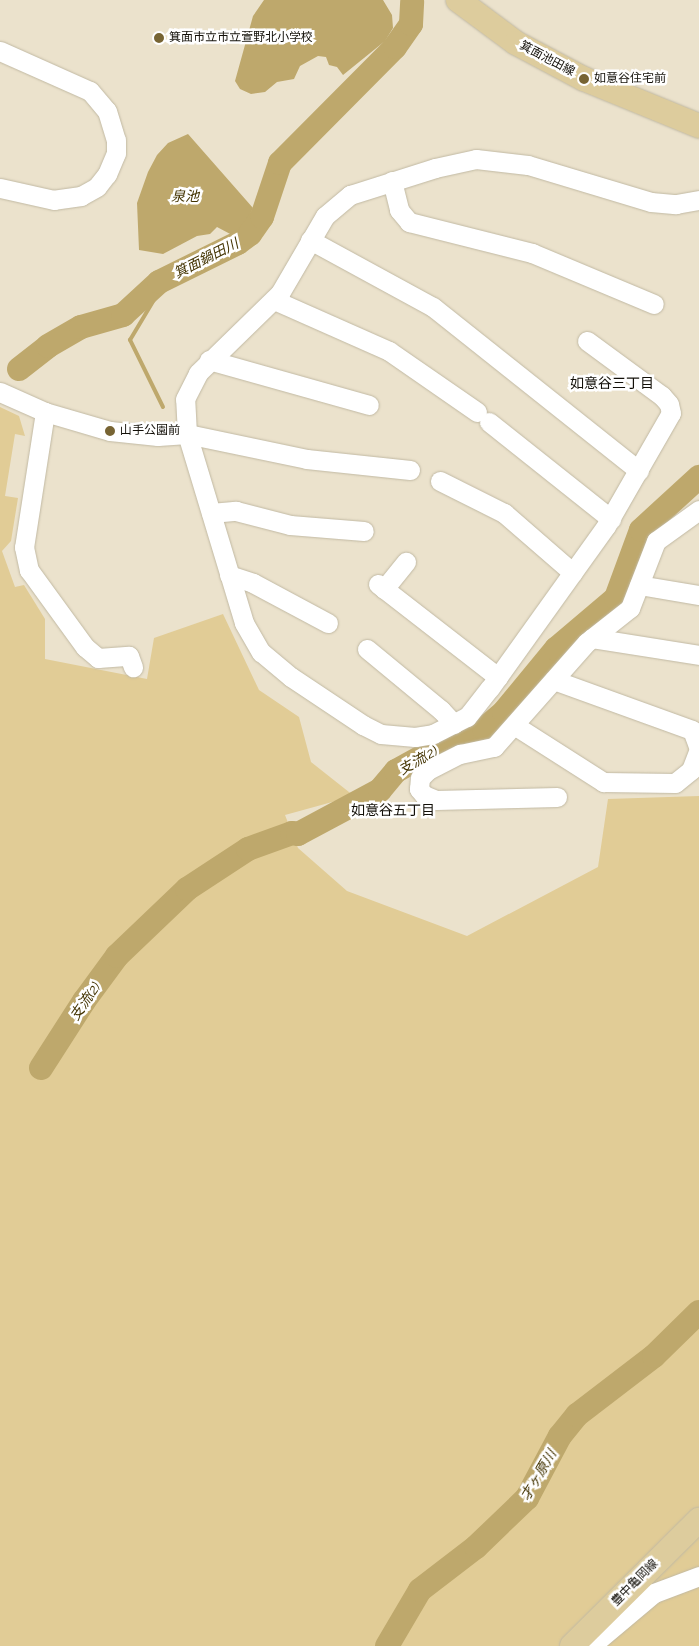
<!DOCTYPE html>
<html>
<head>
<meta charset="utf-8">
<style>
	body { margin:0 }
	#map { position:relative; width:699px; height:1646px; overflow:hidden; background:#ebe2cc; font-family:Raleway,"Noto Sans JP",sans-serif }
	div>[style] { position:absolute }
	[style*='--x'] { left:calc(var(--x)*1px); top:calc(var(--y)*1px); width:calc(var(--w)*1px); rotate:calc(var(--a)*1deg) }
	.green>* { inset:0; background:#e1cc96 }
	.water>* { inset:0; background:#bea86c }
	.stream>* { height:4px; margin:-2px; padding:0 2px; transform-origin:2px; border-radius:2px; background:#bea86c }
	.river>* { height:24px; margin:-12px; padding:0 12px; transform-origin:12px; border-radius:12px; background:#bea86c }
	.roads { filter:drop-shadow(0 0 1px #c1b9a3) drop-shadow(0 0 1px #c1b9a3) }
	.minor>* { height:19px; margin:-9.5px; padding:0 9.5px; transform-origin:9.5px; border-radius:9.5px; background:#fff }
	.major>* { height:24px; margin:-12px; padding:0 12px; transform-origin:12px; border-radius:12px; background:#ddcc9d }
	.dots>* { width:14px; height:14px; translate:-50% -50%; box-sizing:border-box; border:2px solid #fff; border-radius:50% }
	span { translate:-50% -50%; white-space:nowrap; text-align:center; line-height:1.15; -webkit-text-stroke:5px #fff; paint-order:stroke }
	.poi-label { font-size:12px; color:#120f08 }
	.left { translate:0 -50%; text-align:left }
	.street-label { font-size:12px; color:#120f08 }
	.water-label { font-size:14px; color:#433300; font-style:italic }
	.neighbourhood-label { font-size:14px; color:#120f08 }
</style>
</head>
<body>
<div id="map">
	<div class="green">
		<i style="clip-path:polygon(0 407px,19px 416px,25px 436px,15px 434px,5px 496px,18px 498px,11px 541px,2px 551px,15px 587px,24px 585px,45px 619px,45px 659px,147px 679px,154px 638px,223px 614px,259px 690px,299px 717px,311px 762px,354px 796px,285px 815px,298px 848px,347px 891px,467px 936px,598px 867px,608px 799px,699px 796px,699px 1646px,0 1646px)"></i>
	</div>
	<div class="water">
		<i style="clip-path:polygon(264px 0,383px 0,392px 15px,393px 28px,385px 41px,343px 75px,337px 67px,329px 65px,326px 57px,318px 56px,300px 66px,294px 79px,277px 82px,265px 92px,251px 94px,240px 89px,235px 81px,253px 16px)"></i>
		<i style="clip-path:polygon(188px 134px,253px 208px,245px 226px,234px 236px,217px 227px,210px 234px,197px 236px,163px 254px,139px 250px,137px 203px,148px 172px,157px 155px,168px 143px)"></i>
	</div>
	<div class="stream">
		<i style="--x:163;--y:407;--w:75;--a:-116.2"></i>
		<i style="--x:130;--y:340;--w:72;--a:-59.2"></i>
	</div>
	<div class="river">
		<i style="--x:19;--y:369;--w:37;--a:-38"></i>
		<i style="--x:48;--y:346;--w:38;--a:-30"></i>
		<i style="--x:81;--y:327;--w:44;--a:-15.9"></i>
		<i style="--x:123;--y:315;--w:49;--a:-42.5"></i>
		<i style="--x:159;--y:282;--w:88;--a:-26.3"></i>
		<i style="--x:238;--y:243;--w:15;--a:-37"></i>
		<i style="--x:250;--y:234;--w:21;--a:-55"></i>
		<i style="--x:262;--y:217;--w:57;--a:-71.6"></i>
		<i style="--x:280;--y:163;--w:163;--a:-45.2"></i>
		<i style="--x:395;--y:47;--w:28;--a:-55"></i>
		<i style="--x:411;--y:24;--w:22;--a:-87"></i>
		<i style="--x:41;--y:1068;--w:80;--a:-57.3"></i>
		<i style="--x:84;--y:1001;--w:56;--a:-53.7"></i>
		<i style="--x:117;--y:956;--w:97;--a:-43.7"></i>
		<i style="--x:187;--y:889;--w:73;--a:-33.3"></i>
		<i style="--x:248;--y:849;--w:47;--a:-20"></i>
		<i style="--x:292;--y:833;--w:6;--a:9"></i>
		<i style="--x:298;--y:834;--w:93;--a:-28.2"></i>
		<i style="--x:380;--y:790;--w:25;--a:-50"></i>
		<i style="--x:396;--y:771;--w:43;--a:-28.9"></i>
		<i style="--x:434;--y:750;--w:54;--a:-22.8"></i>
		<i style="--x:484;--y:729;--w:26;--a:-40"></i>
		<i style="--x:504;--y:712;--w:82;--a:-50.5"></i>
		<i style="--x:556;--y:649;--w:79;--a:-40.4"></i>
		<i style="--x:616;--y:598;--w:72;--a:-69.8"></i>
		<i style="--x:641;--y:530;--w:79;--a:-42.4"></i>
		<i style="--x:387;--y:1646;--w:65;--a:-59.5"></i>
		<i style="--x:420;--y:1590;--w:71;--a:-37.5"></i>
		<i style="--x:476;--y:1547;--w:71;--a:-43.9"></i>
		<i style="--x:527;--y:1498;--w:70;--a:-62"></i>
		<i style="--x:560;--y:1436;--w:27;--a:-51"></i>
		<i style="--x:577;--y:1415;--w:97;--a:-37.5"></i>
		<i style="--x:654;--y:1356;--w:63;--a:-44.4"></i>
	</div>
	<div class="roads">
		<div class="minor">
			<i style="--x:0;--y:51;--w:98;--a:24"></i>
			<i style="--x:90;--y:91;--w:26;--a:50"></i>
			<i style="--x:107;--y:111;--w:30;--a:73"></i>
			<i style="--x:116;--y:140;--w:13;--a:90"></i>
			<i style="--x:116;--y:153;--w:23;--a:113"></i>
			<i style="--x:107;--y:174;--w:16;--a:128"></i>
			<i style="--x:97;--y:187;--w:18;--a:151"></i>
			<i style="--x:81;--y:196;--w:27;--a:172"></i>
			<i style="--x:54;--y:200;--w:55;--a:-167.5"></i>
			<i style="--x:392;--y:181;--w:30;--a:76"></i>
			<i style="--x:399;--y:210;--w:16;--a:50"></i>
			<i style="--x:409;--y:222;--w:127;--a:14.1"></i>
			<i style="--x:532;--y:253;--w:132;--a:22.7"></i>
			<i style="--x:310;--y:240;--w:140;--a:28.6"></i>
			<i style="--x:433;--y:307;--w:263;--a:38.5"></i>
			<i style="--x:274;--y:300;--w:126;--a:23.9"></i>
			<i style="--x:389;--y:351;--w:107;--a:34.7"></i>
			<i style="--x:209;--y:360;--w:166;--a:15.7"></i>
			<i style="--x:0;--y:392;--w:49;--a:24"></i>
			<i style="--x:45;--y:412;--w:68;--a:16.3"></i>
			<i style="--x:110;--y:431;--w:48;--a:5.9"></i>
			<i style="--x:158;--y:436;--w:29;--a:-4"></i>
			<i style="--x:187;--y:434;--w:35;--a:-93"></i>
			<i style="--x:185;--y:399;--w:29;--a:-63"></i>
			<i style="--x:198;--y:373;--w:115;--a:-44.3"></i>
			<i style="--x:280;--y:293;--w:89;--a:-59.7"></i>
			<i style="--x:325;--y:216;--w:33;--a:-40"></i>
			<i style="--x:350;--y:195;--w:89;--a:-17.6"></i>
			<i style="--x:435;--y:168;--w:42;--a:-12.4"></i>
			<i style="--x:476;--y:159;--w:52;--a:6.6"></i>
			<i style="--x:528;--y:165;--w:128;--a:16.7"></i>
			<i style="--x:651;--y:202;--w:25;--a:5"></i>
			<i style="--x:676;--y:204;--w:23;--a:-10"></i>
			<i style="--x:45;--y:412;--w:137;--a:98.8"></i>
			<i style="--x:24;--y:547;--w:24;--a:78"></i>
			<i style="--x:29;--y:570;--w:95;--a:54"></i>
			<i style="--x:85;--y:647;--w:17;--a:40"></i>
			<i style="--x:98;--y:658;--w:31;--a:-4"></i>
			<i style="--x:129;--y:656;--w:12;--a:70"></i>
			<i style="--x:489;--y:422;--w:156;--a:38.5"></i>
			<i style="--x:410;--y:470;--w:104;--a:-173.9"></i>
			<i style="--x:307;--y:459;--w:123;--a:-168.2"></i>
			<i style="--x:187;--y:434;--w:197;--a:73.2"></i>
			<i style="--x:244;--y:623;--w:34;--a:60"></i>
			<i style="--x:261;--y:652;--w:39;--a:40"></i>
			<i style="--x:291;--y:677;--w:87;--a:33.7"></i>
			<i style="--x:363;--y:725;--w:20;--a:27"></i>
			<i style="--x:381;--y:734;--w:34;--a:5"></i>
			<i style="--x:415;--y:737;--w:18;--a:-9"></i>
			<i style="--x:433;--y:734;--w:38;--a:-27"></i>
			<i style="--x:467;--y:717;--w:37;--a:-52"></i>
			<i style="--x:490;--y:688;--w:199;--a:-54.4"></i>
			<i style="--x:606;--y:526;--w:130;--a:-60.1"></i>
			<i style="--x:671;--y:413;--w:9;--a:-103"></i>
			<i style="--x:669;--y:404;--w:11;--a:-131"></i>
			<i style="--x:662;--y:396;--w:93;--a:-143.7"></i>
			<i style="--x:440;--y:481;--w:72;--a:26.6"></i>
			<i style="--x:504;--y:513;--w:91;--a:41"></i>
			<i style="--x:211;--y:513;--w:25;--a:-5"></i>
			<i style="--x:236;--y:511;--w:56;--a:14.5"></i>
			<i style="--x:290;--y:525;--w:74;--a:4.6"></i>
			<i style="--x:229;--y:575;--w:25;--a:18"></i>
			<i style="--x:253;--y:583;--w:85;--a:28.1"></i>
			<i style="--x:378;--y:584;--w:152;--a:37.8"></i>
			<i style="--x:639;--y:585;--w:61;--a:9.5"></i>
			<i style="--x:384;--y:589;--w:35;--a:-51"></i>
			<i style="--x:592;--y:638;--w:108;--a:9"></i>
			<i style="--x:367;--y:649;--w:96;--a:39.5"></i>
			<i style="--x:441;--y:710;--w:19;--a:47"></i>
			<i style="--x:514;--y:725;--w:106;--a:32.6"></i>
			<i style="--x:603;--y:782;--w:72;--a:0.8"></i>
			<i style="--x:675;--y:783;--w:21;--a:-39"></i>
			<i style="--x:691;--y:770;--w:22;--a:-69"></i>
			<i style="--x:699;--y:749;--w:20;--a:-110"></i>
			<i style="--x:692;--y:730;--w:147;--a:-160.1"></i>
			<i style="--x:557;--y:797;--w:121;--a:178.6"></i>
			<i style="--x:436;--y:800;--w:13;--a:-157"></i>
			<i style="--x:424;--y:795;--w:8;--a:-130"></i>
			<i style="--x:419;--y:789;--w:11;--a:-85"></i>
			<i style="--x:420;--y:778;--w:11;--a:-45"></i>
			<i style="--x:428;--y:770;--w:36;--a:-27"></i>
			<i style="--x:460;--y:754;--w:35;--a:-12"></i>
			<i style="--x:494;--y:747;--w:140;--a:-48.5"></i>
			<i style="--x:587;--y:642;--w:55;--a:-38.3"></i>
			<i style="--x:630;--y:608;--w:72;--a:-68.8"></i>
			<i style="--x:656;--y:541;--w:53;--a:-35.8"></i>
			<i style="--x:591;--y:1646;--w:82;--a:-40.1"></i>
			<i style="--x:654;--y:1593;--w:48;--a:-20.7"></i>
		</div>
		<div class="major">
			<i style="--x:458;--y:0;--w:72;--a:36.6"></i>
			<i style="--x:516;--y:43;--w:77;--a:27.9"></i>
			<i style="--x:584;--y:79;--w:124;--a:22.2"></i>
			<i style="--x:572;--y:1646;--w:179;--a:-44.8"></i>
		</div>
	</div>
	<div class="dots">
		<i style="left:159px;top:38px;background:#776433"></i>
		<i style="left:584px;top:79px;background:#776433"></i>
		<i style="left:110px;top:431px;background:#776433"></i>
	</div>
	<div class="poi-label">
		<span class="left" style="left:169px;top:38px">箕面市立市立萱野北小学校</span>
		<span class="left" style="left:594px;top:79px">如意谷住宅前</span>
		<span class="left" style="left:120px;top:431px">山手公園前</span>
	</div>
	<div class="street-label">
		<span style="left:547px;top:59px;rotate:28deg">箕面池田線</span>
		<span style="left:635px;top:1583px;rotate:-45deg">豊中亀岡線</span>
	</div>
	<div class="water-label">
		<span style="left:185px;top:196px">泉池</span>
		<span style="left:206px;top:258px;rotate:-27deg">箕面鍋田川</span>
		<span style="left:418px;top:760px;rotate:-30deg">支流(2)</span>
		<span style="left:85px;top:1001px;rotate:-55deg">支流(2)</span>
		<span style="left:538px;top:1475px;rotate:-59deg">才ヶ原川</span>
	</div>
	<div class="neighbourhood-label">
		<span style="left:612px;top:383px">如意谷三丁目</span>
		<span style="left:393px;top:810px">如意谷五丁目</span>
	</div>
</div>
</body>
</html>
